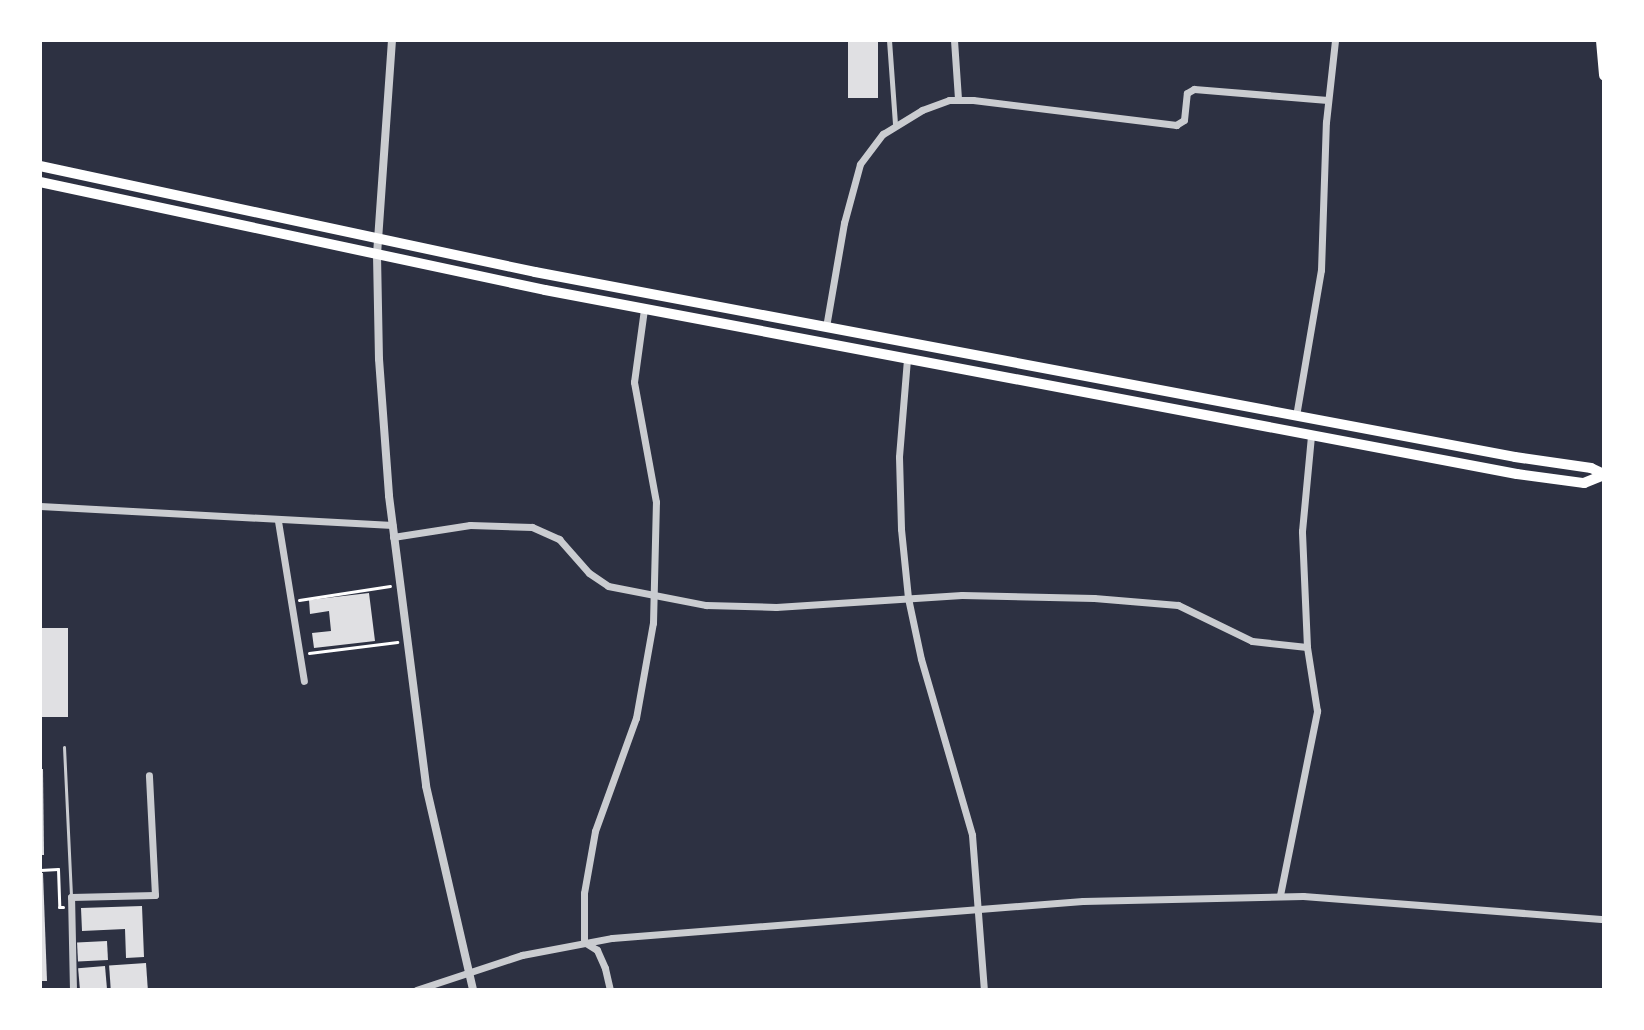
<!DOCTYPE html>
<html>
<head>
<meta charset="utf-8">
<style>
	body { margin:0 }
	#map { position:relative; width:1644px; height:1030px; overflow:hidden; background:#2d3142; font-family:Ubuntu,sans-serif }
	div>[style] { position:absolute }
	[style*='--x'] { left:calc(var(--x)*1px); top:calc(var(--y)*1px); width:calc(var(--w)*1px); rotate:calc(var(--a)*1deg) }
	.building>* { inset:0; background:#e0e0e3; transform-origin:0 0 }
	.path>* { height:3px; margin:-1.5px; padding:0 1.5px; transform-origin:1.5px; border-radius:1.5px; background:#fff }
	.service>* { height:3px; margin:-1.5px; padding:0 1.5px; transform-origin:1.5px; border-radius:1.5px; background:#caccd0 }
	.pedestrian>* { height:5px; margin:-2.5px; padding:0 2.5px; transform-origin:2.5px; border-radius:2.5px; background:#caccd0 }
	.minor>* { height:7px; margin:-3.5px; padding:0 3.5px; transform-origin:3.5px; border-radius:3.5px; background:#caccd0 }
	.tertiary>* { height:8px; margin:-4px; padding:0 4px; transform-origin:4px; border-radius:4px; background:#caccd0 }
	.secondary>* { height:10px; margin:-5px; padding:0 5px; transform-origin:5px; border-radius:5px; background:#fff }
	.primary>* { height:11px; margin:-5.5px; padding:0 5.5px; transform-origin:5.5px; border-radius:5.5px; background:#fff }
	span { translate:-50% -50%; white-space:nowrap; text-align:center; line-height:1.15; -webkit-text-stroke:6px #fff; paint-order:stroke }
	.frame { position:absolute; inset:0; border:42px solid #fff; pointer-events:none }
</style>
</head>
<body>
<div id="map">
	<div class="building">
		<i style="left:848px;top:40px;width:30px;height:58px"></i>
		<i style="clip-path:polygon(369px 593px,375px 641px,314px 648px,312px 633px,331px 631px,329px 611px,310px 614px,309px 600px)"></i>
		<i style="left:40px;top:628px;width:28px;height:89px"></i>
		<i style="clip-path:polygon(40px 769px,43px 769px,44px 855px,40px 855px)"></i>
		<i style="clip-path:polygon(40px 873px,43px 873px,47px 981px,40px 981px)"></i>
		<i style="clip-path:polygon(142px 906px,144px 957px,126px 958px,125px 929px,82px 931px,81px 908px)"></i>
		<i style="left:107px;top:941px;width:19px;height:30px;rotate:87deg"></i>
		<i style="left:146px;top:963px;width:27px;height:37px;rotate:86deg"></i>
		<i style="left:105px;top:966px;width:24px;height:27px;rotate:85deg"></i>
	</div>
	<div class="path">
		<i style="--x:299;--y:600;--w:92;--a:-8.7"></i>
		<i style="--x:309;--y:653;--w:89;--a:-7.1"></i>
		<i style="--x:40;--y:870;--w:18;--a:-3"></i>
		<i style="--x:58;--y:869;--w:38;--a:88"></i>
		<i style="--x:59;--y:907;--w:4;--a:0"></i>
	</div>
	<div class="service">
		<i style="--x:64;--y:747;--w:150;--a:87.3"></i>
	</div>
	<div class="pedestrian">
		<i style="--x:889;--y:40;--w:84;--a:85.9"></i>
	</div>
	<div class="minor">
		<i style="--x:954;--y:40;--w:59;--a:86.1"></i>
		<i style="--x:826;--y:327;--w:106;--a:-80.2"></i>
		<i style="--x:844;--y:223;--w:61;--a:-74.8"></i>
		<i style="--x:860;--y:164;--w:38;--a:-53"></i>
		<i style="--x:883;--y:134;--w:46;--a:-31.6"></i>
		<i style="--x:922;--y:110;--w:29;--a:-20"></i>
		<i style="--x:949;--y:100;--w:24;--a:0"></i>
		<i style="--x:973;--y:100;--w:205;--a:7"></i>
		<i style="--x:1176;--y:125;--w:9;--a:-32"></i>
		<i style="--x:1184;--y:120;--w:27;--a:-84"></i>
		<i style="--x:1187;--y:93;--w:8;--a:-30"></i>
		<i style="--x:1194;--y:89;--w:134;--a:4.7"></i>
		<i style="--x:907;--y:359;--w:98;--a:94.7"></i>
		<i style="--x:899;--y:457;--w:72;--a:88.4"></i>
		<i style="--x:901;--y:529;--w:69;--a:84.2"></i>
		<i style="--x:908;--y:598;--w:62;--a:78"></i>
		<i style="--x:921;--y:659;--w:183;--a:73.8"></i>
		<i style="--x:972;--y:835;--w:155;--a:85.6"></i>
		<i style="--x:1296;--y:416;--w:148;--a:-80.3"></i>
		<i style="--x:1321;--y:270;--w:148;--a:-88.1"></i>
		<i style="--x:1326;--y:122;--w:82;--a:-83.7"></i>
		<i style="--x:40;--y:506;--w:353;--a:3.1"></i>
		<i style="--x:278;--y:521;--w:162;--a:80.8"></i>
		<i style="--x:393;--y:537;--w:78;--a:-8.9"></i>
		<i style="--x:470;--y:525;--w:62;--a:1.8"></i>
		<i style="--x:532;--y:527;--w:30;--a:24"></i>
		<i style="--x:559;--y:539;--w:45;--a:48.6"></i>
		<i style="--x:589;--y:573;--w:23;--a:34"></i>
		<i style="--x:608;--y:586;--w:100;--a:11"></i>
		<i style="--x:706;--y:605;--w:70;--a:1.6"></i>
		<i style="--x:776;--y:607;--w:186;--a:-3.7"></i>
		<i style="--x:962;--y:595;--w:132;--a:1.3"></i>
		<i style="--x:1094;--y:598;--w:84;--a:4.8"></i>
		<i style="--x:1178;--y:605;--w:82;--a:25.9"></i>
		<i style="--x:1252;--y:641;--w:55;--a:6.2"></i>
		<i style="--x:1280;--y:895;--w:188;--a:-78.6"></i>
		<i style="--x:1317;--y:711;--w:65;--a:-98.9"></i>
		<i style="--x:1307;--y:647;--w:116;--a:-92.5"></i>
		<i style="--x:1302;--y:531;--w:96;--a:-84.6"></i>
		<i style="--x:73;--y:990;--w:93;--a:-91.2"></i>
		<i style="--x:71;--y:897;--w:84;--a:-1.4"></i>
		<i style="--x:155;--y:895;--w:120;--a:-92.9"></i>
		<i style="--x:416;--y:990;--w:112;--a:-18.3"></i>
		<i style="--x:522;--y:955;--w:92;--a:-10.7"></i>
		<i style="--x:612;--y:938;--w:472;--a:-4.5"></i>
		<i style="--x:1083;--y:901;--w:220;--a:-1.3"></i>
		<i style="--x:1303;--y:896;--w:302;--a:4.4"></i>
		<i style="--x:610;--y:990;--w:23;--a:-103"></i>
		<i style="--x:605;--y:968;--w:20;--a:-114"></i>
		<i style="--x:597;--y:950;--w:15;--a:-148"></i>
		<i style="--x:584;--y:942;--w:49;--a:-90"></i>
		<i style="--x:584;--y:893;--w:63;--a:-79.9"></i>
		<i style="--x:595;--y:831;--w:120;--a:-70.1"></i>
		<i style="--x:636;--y:718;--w:97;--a:-79.9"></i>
		<i style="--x:653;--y:623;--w:121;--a:-88.6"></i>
		<i style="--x:656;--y:502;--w:122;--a:-100.4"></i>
		<i style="--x:634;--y:382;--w:74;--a:-82.2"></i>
	</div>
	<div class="tertiary">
		<i style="--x:392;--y:40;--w:216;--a:94"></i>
		<i style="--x:377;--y:255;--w:104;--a:88.9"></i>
		<i style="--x:379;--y:359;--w:137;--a:85.8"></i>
		<i style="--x:389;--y:496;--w:292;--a:82.7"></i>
		<i style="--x:426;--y:786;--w:209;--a:77"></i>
	</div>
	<div class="secondary">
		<i style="--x:40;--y:166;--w:506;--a:12.09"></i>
		<i style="--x:535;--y:272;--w:997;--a:10.69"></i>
		<i style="--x:1515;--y:457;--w:77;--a:8.2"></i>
		<i style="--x:1591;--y:468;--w:14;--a:25"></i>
		<i style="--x:40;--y:182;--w:516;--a:12.07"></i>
		<i style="--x:545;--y:290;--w:989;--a:10.72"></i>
		<i style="--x:1517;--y:474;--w:68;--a:7.7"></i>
		<i style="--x:1584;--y:483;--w:22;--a:-22"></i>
	</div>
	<div class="primary">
		<i style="--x:1601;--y:40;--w:35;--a:85"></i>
	</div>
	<div class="frame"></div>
</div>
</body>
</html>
